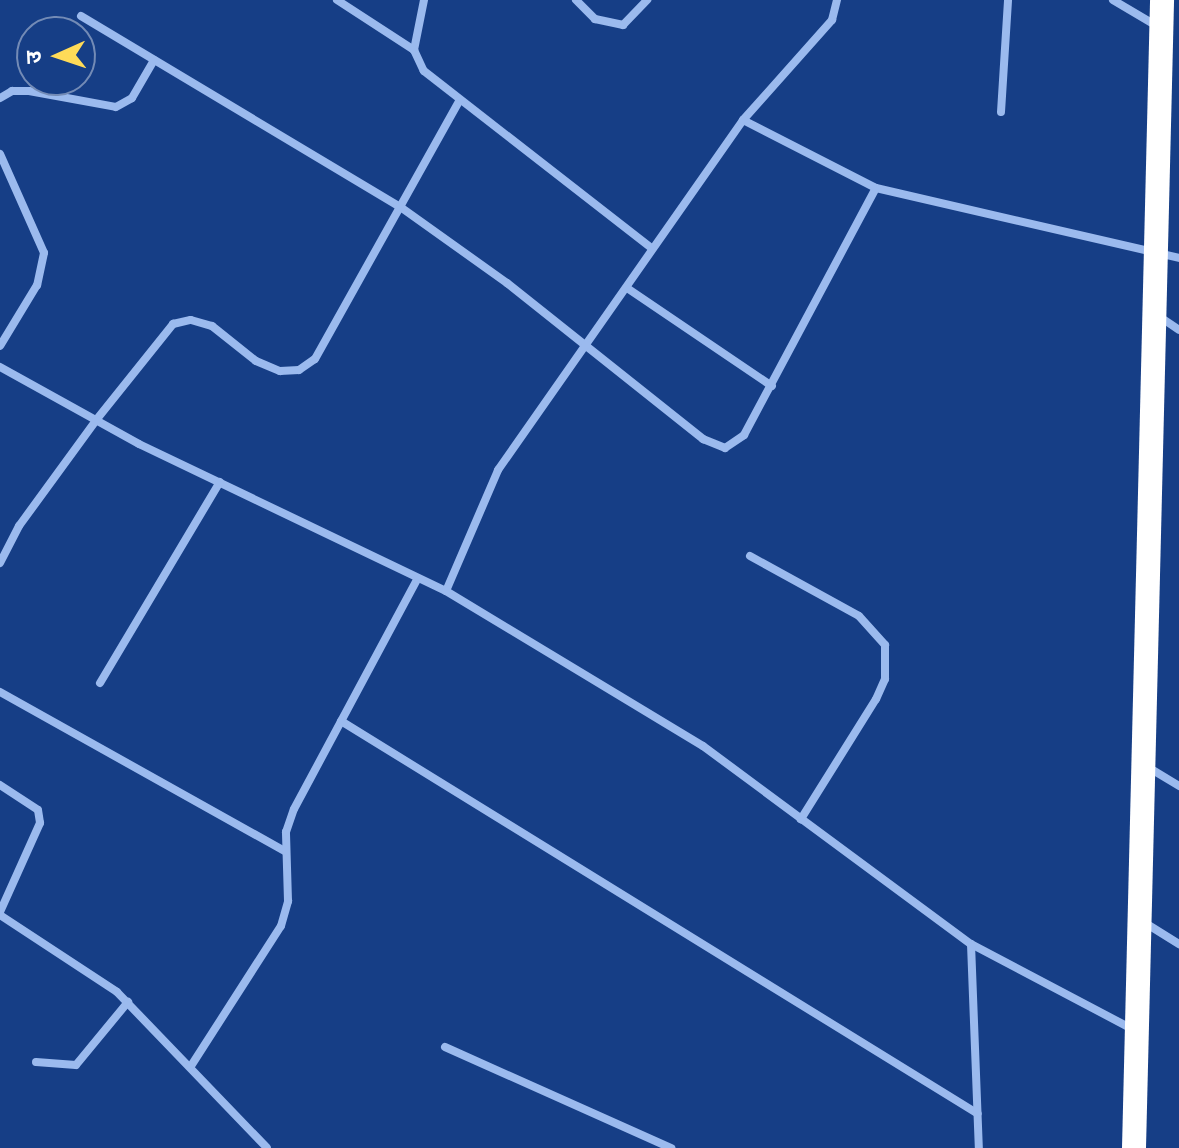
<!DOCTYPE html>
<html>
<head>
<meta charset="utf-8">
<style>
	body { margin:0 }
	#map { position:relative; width:1179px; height:1148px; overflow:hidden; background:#163e86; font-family:Rubik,"Noto Sans Devanagari",sans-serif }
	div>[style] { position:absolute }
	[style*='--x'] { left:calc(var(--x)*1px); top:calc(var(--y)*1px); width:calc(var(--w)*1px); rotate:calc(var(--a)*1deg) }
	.street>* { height:8px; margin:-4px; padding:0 4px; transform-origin:4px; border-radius:4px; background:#9bbaee }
	.highway>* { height:24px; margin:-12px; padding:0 12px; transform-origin:12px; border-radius:12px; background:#fff }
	span { translate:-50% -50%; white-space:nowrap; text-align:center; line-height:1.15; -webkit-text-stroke:6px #163e86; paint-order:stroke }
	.north { position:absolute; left:16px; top:16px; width:80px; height:80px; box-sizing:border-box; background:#163e86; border:2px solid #738bb6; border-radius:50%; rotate:267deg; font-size:22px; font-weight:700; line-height:32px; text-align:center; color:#fff }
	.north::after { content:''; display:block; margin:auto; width:28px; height:36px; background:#ffdb58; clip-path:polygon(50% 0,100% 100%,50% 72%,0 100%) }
</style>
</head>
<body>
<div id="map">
	<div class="street">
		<i style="--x:337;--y:0;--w:92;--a:33"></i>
		<i style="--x:424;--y:0;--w:51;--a:101.3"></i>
		<i style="--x:414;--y:50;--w:23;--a:65"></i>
		<i style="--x:424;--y:71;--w:288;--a:37.9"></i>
		<i style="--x:576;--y:0;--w:27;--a:45"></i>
		<i style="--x:595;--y:19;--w:29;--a:12"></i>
		<i style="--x:623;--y:25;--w:35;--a:-46"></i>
		<i style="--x:1113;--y:0;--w:51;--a:30.6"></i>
		<i style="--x:81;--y:16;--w:370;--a:30.9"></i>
		<i style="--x:399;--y:206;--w:133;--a:35.5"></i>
		<i style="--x:507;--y:283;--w:251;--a:38.5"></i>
		<i style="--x:703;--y:439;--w:24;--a:22"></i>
		<i style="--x:725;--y:448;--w:23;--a:-34"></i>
		<i style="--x:744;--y:435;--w:280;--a:-61.9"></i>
		<i style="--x:0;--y:98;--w:14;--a:-30"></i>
		<i style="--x:12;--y:91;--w:17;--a:0"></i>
		<i style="--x:29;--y:91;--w:88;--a:10.4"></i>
		<i style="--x:116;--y:107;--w:18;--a:-29"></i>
		<i style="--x:132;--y:98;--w:44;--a:-59.9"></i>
		<i style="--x:1001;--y:112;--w:112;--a:-86.4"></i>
		<i style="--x:743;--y:120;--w:149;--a:27.1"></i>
		<i style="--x:876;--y:188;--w:311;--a:13"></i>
		<i style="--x:0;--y:154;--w:108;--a:66"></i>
		<i style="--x:44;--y:253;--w:33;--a:102"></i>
		<i style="--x:37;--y:285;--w:71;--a:121.2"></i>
		<i style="--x:627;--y:288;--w:175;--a:34.1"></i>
		<i style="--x:1160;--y:317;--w:23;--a:34"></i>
		<i style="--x:0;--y:367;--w:159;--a:29"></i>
		<i style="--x:139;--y:444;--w:340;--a:25.6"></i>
		<i style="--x:446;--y:591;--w:300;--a:31.1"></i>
		<i style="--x:703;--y:746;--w:333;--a:36.5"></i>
		<i style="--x:971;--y:944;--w:182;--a:27.8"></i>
		<i style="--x:750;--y:556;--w:124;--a:28.8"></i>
		<i style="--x:859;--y:616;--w:39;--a:48"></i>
		<i style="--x:885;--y:645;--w:34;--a:90"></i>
		<i style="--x:885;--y:679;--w:22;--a:114"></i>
		<i style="--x:876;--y:699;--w:142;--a:122"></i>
		<i style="--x:0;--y:563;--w:42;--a:-62.8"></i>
		<i style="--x:19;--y:526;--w:132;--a:-53.9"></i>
		<i style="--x:97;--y:419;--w:122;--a:-51.3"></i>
		<i style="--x:173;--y:324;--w:18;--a:-13"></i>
		<i style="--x:191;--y:320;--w:22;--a:16"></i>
		<i style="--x:212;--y:326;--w:56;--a:38.5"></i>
		<i style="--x:256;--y:361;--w:26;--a:23"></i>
		<i style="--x:280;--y:371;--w:19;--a:-3"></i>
		<i style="--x:299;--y:370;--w:19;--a:-35"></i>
		<i style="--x:315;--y:359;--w:295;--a:-60.8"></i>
		<i style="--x:446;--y:591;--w:132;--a:-66.7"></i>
		<i style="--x:498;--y:470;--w:427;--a:-55"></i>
		<i style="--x:743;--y:120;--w:134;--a:-48.3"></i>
		<i style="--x:832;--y:20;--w:21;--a:-76"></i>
		<i style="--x:100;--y:683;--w:234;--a:-59.2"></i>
		<i style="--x:0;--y:692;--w:326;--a:29.2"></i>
		<i style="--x:341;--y:721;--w:748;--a:31.67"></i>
		<i style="--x:1146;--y:766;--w:39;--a:31"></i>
		<i style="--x:0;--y:785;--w:45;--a:33.3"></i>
		<i style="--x:38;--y:810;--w:13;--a:81"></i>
		<i style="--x:40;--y:823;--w:98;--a:114.2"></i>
		<i style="--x:0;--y:915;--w:140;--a:33.3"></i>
		<i style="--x:117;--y:992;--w:216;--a:46.1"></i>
		<i style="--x:1142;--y:921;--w:44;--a:31.9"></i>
		<i style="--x:971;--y:944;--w:204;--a:87.8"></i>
		<i style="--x:445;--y:1047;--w:248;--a:24.1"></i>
		<i style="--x:36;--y:1062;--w:40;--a:4.3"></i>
		<i style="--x:76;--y:1065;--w:82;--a:-50.5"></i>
		<i style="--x:191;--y:1066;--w:166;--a:-57.3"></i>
		<i style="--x:281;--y:926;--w:26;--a:-74"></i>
		<i style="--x:288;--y:901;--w:69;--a:-91.7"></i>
		<i style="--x:286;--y:832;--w:24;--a:-71"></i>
		<i style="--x:294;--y:809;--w:262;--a:-61.8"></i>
	</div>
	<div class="highway">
		<i style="--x:1134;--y:1148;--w:1148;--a:-88.6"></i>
	</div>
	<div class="north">उ</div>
</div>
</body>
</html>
